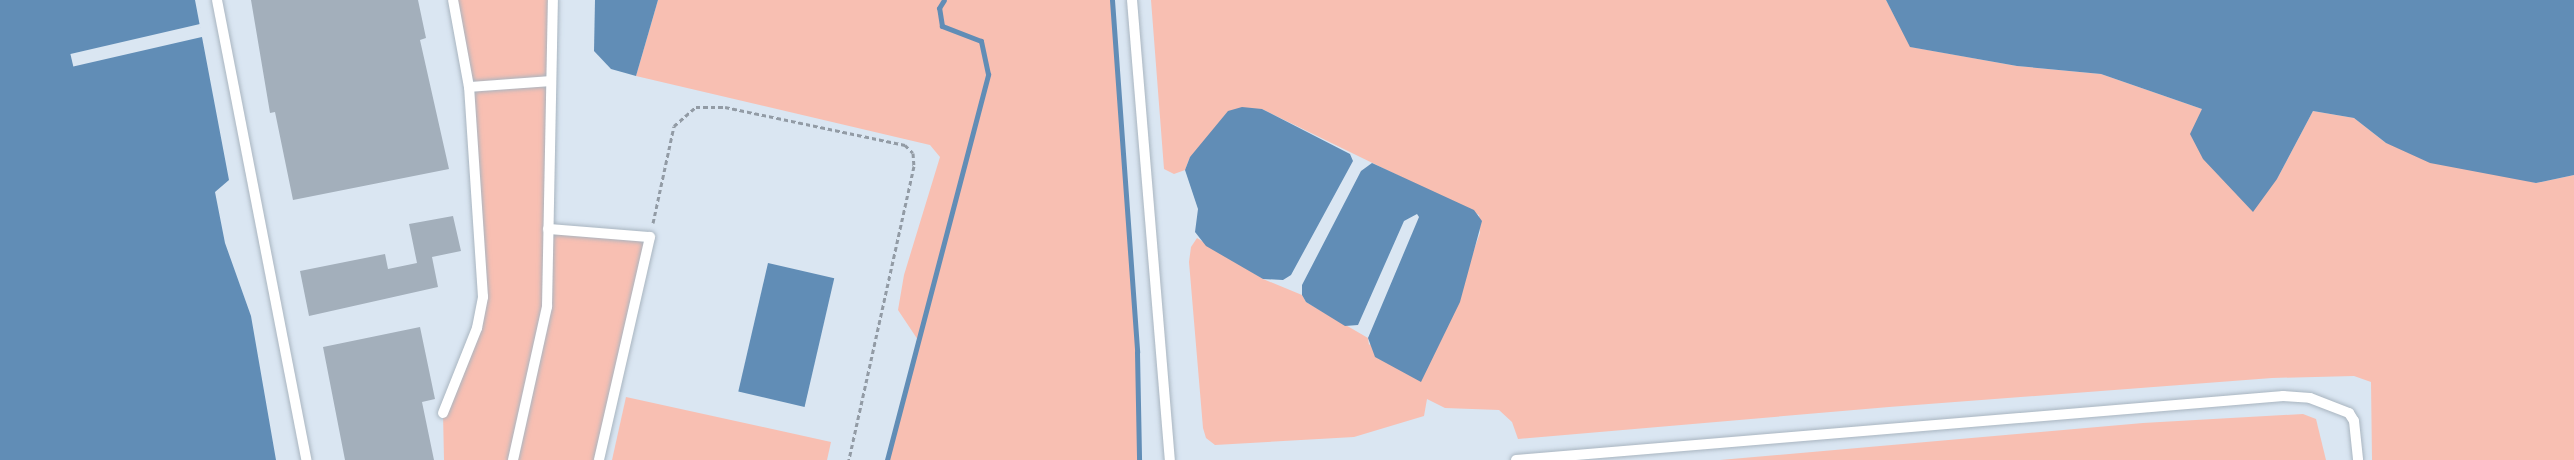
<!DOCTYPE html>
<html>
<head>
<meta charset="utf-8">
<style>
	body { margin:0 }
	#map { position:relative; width:2574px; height:460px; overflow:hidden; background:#dae6f2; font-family:"Archivo Narrow",sans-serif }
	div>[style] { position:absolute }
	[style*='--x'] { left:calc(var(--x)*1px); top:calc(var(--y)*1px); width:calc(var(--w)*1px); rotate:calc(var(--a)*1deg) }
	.green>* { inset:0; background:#f8bfb2 }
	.water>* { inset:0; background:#618db6; transform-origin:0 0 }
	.pier>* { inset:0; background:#dae6f2; transform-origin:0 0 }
	.stream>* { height:5px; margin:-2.5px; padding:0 2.5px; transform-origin:2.5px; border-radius:2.5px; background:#618db6 }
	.building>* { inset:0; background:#a3afbb }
	.path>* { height:3px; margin-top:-1.5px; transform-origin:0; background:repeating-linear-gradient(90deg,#929ba5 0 4.5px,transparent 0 7.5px) }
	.roads { filter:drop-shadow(0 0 2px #a9b5c0) drop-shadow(0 0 2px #a9b5c0) }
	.service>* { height:10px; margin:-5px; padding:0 5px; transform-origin:5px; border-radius:5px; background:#fff }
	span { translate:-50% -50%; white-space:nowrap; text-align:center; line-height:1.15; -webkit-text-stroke:5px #e9f3fd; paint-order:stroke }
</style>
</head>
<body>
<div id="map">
	<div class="green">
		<i style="clip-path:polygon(453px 0,553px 0,548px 229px,650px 237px,599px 460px,444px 460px,443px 413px,483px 297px,469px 87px)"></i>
		<i style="clip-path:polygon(658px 0,1112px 0,1137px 352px,1139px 460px,887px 460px,918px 340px,898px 310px,904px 275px,940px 157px,930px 145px,636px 76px)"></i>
		<i style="clip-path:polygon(1151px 0,1886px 0,1911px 47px,2017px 66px,2101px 74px,2202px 109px,2277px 179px,2313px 111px,2354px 118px,2386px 143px,2536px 183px,2574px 175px,2574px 460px,2372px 460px,2371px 382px,2354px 376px,2272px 378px,1889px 407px,1518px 439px,1512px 422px,1499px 410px,1445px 408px,1427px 399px,1424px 416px,1354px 437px,1215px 445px,1206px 438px,1203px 428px,1189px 262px,1191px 247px,1197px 238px,1263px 279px,1302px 295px,1306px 302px,1368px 338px,1369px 345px,1468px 266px,1480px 233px,1479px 215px,1262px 109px,1190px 157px,1185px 170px,1174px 174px,1164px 169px)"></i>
		<i style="clip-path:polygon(626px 397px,831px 442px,827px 460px,612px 460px)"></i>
		<i style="clip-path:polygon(2303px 414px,2316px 419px,2326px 460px,1720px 460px,2143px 423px)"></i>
	</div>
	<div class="water">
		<i style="clip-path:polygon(0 0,195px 0,229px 180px,215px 192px,225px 243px,251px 316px,276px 460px,0 460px)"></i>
		<i style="clip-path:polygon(595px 0,658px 0,636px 76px,611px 69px,594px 51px)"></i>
		<i style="clip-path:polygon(1886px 0,2574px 0,2574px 175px,2536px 183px,2430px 163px,2386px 143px,2354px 118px,2313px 111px,2277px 179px,2253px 212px,2203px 159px,2190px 134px,2202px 109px,2101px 74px,2017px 66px,1910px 47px)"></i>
		<i style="clip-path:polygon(1242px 107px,1262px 109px,1350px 154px,1353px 161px,1291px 275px,1283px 280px,1263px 279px,1206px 246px,1195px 232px,1198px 209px,1185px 170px,1190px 157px,1228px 111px)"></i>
		<i style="clip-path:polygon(1372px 163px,1474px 210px,1482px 221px,1460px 302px,1421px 382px,1375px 357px,1368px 338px,1419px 217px,1417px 214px,1404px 221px,1358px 325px,1345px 326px,1306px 302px,1302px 295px,1302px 285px,1361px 171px)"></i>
		<i style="left:768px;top:263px;width:68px;height:132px;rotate:13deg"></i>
	</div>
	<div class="pier">
		<i style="left:200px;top:24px;width:13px;height:133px;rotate:77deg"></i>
	</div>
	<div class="stream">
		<i style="--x:1112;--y:0;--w:353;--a:85.9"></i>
		<i style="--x:1137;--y:352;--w:108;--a:88.9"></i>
		<i style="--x:887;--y:460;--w:399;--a:-75.3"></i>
		<i style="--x:988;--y:74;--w:34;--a:-102"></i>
		<i style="--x:981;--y:41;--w:42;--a:-159"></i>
		<i style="--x:942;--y:26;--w:18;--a:-99"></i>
		<i style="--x:939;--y:8;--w:9;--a:-58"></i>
	</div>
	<div class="building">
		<i style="clip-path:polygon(251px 0,418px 0,426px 38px,420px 40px,449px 169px,293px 200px,275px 112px,270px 113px)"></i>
		<i style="clip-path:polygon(453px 216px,461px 251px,432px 257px,438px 287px,309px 316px,300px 271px,385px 254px,388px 269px,417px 263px,409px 224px)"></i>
		<i style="clip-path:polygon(420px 327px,435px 399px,422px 402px,434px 460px,345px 460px,323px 347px)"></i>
	</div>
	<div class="path">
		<i style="--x:653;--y:223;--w:99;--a:-77.8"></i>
		<i style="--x:674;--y:126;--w:29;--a:-41"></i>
		<i style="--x:696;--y:107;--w:29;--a:0"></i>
		<i style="--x:725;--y:107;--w:184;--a:11.9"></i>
		<i style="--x:905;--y:145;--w:11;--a:45"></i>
		<i style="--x:913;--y:153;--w:13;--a:86"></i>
		<i style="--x:914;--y:166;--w:301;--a:102.5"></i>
	</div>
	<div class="roads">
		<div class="service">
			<i style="--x:217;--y:0;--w:469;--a:79"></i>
			<i style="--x:1132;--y:0;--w:462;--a:85.3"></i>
			<i style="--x:469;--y:87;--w:81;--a:-4.2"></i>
			<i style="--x:548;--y:229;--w:102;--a:4.5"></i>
			<i style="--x:650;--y:237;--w:229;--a:102.9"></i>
			<i style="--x:443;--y:413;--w:92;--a:-68.2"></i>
			<i style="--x:477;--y:328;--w:32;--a:-79"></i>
			<i style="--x:483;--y:297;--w:210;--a:-93.8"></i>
			<i style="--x:469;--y:87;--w:88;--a:-100.4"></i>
			<i style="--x:513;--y:460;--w:157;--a:-77.5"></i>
			<i style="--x:547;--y:307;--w:307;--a:-88.9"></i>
			<i style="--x:1516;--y:460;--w:770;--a:-4.77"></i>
			<i style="--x:2283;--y:396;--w:27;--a:4"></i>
			<i style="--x:2310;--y:398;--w:42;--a:21"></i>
			<i style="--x:2349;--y:413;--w:9;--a:58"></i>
			<i style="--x:2354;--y:421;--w:39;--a:84"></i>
		</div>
	</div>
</div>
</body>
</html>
